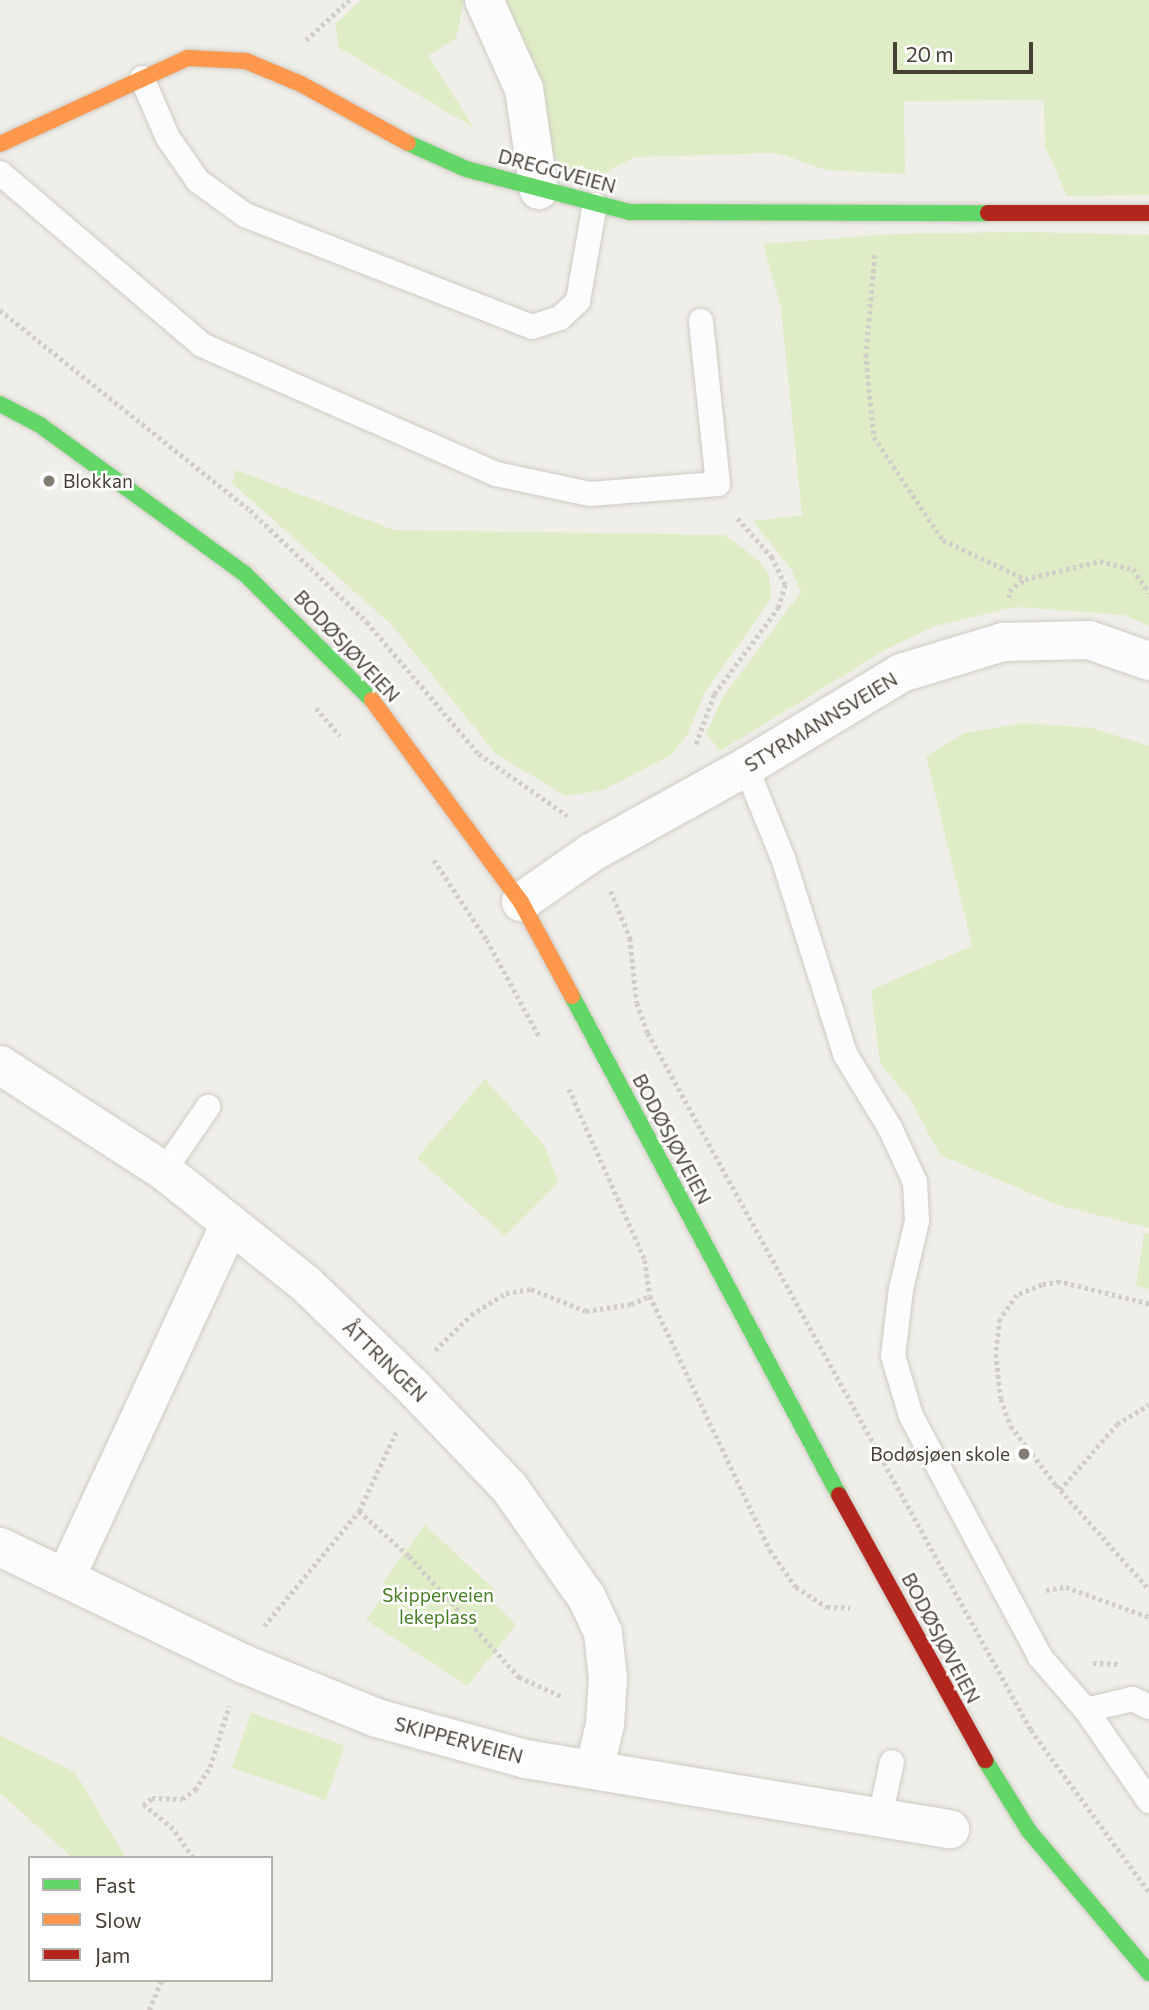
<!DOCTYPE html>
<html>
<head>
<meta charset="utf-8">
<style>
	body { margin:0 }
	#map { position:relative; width:1149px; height:2010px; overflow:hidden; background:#f0eee8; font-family:Commissioner,sans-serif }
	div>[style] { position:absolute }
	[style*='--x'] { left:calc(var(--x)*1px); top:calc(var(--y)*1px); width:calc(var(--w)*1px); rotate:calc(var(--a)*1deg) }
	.green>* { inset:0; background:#deedc5; transform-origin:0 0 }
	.path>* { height:4.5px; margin-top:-2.25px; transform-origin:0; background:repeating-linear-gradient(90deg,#d1cec9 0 3.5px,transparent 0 7px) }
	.roads { filter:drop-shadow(0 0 2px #cecbc5) drop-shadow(0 0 2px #cecbc5) }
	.lane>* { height:24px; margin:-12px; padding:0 12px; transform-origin:12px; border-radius:12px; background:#fdfcfc }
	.street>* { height:38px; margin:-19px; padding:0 19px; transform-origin:19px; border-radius:19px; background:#fdfcfc }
	.fast>* { height:16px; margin:-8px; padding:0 8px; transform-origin:8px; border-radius:8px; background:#63d668 }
	.slow>* { height:16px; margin:-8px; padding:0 8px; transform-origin:8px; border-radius:8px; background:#ff974d }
	.jam>* { height:16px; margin:-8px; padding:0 8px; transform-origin:8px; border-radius:8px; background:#b3261e }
	.dots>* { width:19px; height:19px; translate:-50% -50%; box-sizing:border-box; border:4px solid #fff; border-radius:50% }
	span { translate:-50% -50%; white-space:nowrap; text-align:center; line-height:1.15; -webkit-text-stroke:5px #fff; paint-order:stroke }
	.street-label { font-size:19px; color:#473f34 }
	.poi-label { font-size:19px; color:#473f34 }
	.left { translate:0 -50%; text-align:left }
	.right { translate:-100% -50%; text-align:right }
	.park-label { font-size:19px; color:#457d22 }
	.legend { position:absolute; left:28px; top:1856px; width:245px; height:126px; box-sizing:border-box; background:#fff; border:2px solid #b5b2ae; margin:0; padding:9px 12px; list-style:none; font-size:21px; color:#473f34 }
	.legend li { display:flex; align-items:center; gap:14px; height:35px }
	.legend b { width:35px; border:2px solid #b5b2ae }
	.scale { position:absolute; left:893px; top:42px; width:140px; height:32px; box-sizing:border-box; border:4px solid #473f34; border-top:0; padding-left:9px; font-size:21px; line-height:24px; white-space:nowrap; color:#473f34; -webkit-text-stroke:5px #fff; paint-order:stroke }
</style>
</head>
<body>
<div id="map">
	<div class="green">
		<i style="clip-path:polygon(361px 0,464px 0,456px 38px,428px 56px,474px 128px,338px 47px,336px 24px)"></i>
		<i style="clip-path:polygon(502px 0,1149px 0,1149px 195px,1067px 196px,1045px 146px,1044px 100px,904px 101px,905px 174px,827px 170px,777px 153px,634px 157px,587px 183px,578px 182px,560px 166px,546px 136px,545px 97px,536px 68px)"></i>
		<i style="clip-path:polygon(1026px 232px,1149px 235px,1149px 626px,1125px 615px,1015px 607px,935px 626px,890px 647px,720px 751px,706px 733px,723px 697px,801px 592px,791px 569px,753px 521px,802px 515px,781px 308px,763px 244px,893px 234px)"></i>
		<i style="clip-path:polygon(236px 470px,394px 530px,725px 535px,758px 560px,769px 575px,771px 599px,705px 692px,687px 735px,671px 755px,604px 790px,566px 796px,496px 754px,391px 624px,232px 483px)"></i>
		<i style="clip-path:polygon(1022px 723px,1092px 728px,1149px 746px,1149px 1228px,1058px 1205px,940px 1155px,912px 1102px,880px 1063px,871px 990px,972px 946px,926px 756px,965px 733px)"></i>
		<i style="clip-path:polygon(485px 1079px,545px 1146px,558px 1183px,505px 1236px,417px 1158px)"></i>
		<i style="clip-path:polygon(1144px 1233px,1149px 1234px,1149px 1289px,1136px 1286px)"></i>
		<i style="clip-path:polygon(425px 1525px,495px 1590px,488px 1597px,516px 1625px,467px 1686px,366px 1620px,389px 1587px,383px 1582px)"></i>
		<i style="left:251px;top:1713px;width:99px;height:58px;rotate:19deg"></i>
		<i style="clip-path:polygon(0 1736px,75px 1772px,126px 1858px,73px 1858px,0 1793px)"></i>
	</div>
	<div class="path">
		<i style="--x:306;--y:40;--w:59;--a:-42.9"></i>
		<i style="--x:875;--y:255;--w:99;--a:95.2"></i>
		<i style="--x:866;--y:354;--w:83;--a:84.5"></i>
		<i style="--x:874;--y:437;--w:124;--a:56.2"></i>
		<i style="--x:943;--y:540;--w:91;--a:25.4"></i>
		<i style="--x:0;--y:310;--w:320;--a:38.7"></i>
		<i style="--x:250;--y:510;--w:162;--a:43.7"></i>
		<i style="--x:367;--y:622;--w:173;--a:49.7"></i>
		<i style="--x:479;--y:754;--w:108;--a:34.9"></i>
		<i style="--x:1009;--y:598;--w:7;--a:-90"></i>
		<i style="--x:1009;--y:591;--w:20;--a:-37"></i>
		<i style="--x:1025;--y:579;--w:77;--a:-13.5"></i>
		<i style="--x:1100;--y:561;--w:34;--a:14"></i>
		<i style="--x:1133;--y:569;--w:29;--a:56"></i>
		<i style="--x:316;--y:708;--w:37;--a:49"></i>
		<i style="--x:696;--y:744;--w:53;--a:-70.2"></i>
		<i style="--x:714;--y:694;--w:107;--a:-53.3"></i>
		<i style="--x:778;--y:608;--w:24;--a:-73"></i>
		<i style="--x:785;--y:585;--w:30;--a:-116"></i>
		<i style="--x:772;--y:558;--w:56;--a:-131.4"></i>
		<i style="--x:434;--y:860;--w:96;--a:56.5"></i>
		<i style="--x:487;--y:940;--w:109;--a:61.6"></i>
		<i style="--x:611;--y:891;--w:51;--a:68"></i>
		<i style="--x:630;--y:938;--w:65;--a:83.9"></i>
		<i style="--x:637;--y:1003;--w:32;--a:70"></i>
		<i style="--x:648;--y:1033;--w:795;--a:61.21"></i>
		<i style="--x:1031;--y:1730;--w:200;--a:53.9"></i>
		<i style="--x:569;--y:1089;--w:187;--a:66"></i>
		<i style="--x:645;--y:1260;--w:36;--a:82"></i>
		<i style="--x:1149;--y:1304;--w:92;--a:-166.1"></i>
		<i style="--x:1060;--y:1282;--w:18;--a:171"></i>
		<i style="--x:1042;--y:1285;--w:27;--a:158"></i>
		<i style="--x:1017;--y:1295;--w:29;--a:125"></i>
		<i style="--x:1000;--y:1319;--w:35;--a:97"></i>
		<i style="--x:996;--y:1354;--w:45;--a:83.7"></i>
		<i style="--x:1001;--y:1399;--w:29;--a:70"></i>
		<i style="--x:1011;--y:1426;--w:74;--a:52.7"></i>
		<i style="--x:1056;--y:1485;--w:140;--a:48.2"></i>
		<i style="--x:435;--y:1350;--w:50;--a:-44.2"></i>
		<i style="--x:471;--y:1315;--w:41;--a:-32.2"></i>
		<i style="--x:506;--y:1293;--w:25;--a:-9"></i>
		<i style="--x:531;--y:1289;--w:59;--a:21.8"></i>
		<i style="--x:586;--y:1311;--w:46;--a:-8.8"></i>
		<i style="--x:631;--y:1304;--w:21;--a:-23"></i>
		<i style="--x:650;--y:1296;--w:281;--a:64.7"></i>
		<i style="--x:770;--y:1550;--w:45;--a:54.9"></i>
		<i style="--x:796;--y:1587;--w:37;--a:33"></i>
		<i style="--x:827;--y:1607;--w:23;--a:2"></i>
		<i style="--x:1060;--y:1490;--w:87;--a:-49.2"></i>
		<i style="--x:1117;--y:1424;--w:37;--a:-31"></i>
		<i style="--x:359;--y:1511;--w:67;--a:42"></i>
		<i style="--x:409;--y:1556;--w:164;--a:47.7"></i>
		<i style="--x:519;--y:1677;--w:48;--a:24.4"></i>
		<i style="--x:1046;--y:1590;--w:20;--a:-9"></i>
		<i style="--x:1066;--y:1587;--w:88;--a:19.9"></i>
		<i style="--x:264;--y:1626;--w:149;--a:-50.4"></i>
		<i style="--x:359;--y:1511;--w:87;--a:-64.9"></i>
		<i style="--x:1093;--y:1663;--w:26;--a:2"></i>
		<i style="--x:193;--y:1858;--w:35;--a:-125"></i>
		<i style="--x:173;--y:1829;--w:38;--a:-141"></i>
		<i style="--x:143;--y:1805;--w:11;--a:-38"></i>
		<i style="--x:152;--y:1798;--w:30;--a:2"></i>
		<i style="--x:182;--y:1799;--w:16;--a:-35"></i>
		<i style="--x:195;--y:1790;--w:27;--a:-57"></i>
		<i style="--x:210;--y:1767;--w:64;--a:-72.7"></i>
		<i style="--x:149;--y:2010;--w:33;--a:-67"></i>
	</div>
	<div class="roads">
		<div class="lane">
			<i style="--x:142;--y:78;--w:65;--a:66.6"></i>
			<i style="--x:168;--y:138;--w:52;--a:55.1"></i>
			<i style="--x:198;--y:181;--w:58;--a:35.9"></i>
			<i style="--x:245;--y:215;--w:308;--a:21.3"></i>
			<i style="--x:532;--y:327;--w:29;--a:-18"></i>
			<i style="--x:560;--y:318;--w:25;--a:-43"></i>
			<i style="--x:578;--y:301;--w:98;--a:-80.1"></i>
			<i style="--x:0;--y:173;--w:265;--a:40.4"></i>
			<i style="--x:202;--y:345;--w:321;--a:23.7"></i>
			<i style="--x:496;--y:474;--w:96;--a:12"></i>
			<i style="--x:590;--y:494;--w:128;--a:-4.5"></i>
			<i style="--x:718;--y:484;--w:164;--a:-96"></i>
			<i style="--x:746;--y:767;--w:98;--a:67.9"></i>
			<i style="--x:783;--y:858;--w:206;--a:72.4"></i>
			<i style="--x:845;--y:1054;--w:87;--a:58.7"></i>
			<i style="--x:890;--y:1128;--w:60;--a:65.2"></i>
			<i style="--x:915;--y:1182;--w:39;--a:87"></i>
			<i style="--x:917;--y:1221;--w:70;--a:103.2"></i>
			<i style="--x:901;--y:1289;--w:67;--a:96.8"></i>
			<i style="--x:893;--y:1356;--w:63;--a:73.3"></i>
			<i style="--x:911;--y:1416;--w:273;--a:61.8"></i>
			<i style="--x:1040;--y:1657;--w:70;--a:49"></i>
			<i style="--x:1086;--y:1710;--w:111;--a:55.3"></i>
			<i style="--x:164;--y:1171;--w:78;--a:-55.5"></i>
			<i style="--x:1086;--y:1710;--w:48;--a:-13.2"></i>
			<i style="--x:1133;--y:1699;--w:18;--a:27"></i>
			<i style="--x:880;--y:1817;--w:56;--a:-77.7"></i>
		</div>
		<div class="street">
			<i style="--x:484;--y:0;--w:98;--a:65.8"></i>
			<i style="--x:524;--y:89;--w:102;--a:81.6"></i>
			<i style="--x:521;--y:902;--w:85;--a:-35"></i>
			<i style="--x:591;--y:853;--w:177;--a:-29"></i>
			<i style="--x:746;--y:767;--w:181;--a:-31.2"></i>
			<i style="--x:901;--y:673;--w:107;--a:-16.9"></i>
			<i style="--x:1003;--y:642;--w:86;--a:-1.3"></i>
			<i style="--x:1089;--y:640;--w:64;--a:19.3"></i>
			<i style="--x:0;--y:1065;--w:195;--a:32.9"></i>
			<i style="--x:164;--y:1171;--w:181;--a:38.5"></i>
			<i style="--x:306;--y:1284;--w:149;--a:43.9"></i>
			<i style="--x:413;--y:1387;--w:139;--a:46.2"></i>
			<i style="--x:509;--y:1487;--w:136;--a:54.9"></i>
			<i style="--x:587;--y:1598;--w:38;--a:65"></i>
			<i style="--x:603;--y:1633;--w:45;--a:83.7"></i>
			<i style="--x:608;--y:1678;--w:46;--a:93.7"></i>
			<i style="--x:605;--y:1724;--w:44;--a:103.1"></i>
			<i style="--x:0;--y:1547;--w:271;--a:25.6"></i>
			<i style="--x:244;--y:1664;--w:144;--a:22.1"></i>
			<i style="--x:377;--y:1718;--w:155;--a:15.4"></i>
			<i style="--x:526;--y:1759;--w:430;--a:9.4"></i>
			<i style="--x:66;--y:1577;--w:390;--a:-65.1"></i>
		</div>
		<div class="fast">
			<i style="--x:408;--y:143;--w:64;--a:24.1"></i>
			<i style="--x:466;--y:169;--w:170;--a:14.7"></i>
			<i style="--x:630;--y:212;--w:358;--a:0.2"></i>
			<i style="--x:0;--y:404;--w:45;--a:27.7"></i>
			<i style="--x:40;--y:425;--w:253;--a:36"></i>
			<i style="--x:245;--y:574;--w:179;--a:44.8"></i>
			<i style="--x:572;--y:996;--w:566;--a:61.85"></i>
			<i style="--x:985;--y:1760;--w:84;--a:58.2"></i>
			<i style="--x:1029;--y:1831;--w:186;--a:49.8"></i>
		</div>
		<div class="slow">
			<i style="--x:0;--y:144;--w:207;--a:-24.6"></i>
			<i style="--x:188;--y:58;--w:58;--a:3"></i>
			<i style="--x:246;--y:61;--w:60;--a:22.7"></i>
			<i style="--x:301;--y:84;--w:122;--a:28.9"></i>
			<i style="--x:372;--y:700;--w:251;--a:53.6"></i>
			<i style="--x:521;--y:902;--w:107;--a:61.5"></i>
		</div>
		<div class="jam">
			<i style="--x:988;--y:213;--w:161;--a:0"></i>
			<i style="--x:839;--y:1495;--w:303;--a:61.1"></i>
		</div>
	</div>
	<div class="dots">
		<i style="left:49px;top:481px;background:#827c73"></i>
		<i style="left:1024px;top:1454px;background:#827c73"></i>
	</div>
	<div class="street-label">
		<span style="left:557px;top:171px;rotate:15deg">DREGGVEIEN</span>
		<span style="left:347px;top:646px;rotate:47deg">BODØSJØVEIEN</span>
		<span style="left:821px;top:722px;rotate:-31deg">STYRMANNSVEIEN</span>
		<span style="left:672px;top:1139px;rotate:62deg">BODØSJØVEIEN</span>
		<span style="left:385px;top:1361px;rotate:44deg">ÅTTRINGEN</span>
		<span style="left:941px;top:1638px;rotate:62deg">BODØSJØVEIEN</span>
		<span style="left:459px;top:1740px;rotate:15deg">SKIPPERVEIEN</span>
	</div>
	<div class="poi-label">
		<span class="left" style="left:63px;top:481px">Blokkan</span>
		<span class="right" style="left:1010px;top:1454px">Bodøsjøen skole</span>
	</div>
	<div class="park-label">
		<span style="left:438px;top:1606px">Skipperveien<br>lekeplass</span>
	</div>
	<ul class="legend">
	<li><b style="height:9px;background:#63d668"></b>Fast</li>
	<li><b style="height:9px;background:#ff974d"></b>Slow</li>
	<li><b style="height:9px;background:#b3261e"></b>Jam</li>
	</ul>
	<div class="scale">20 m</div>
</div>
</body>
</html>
